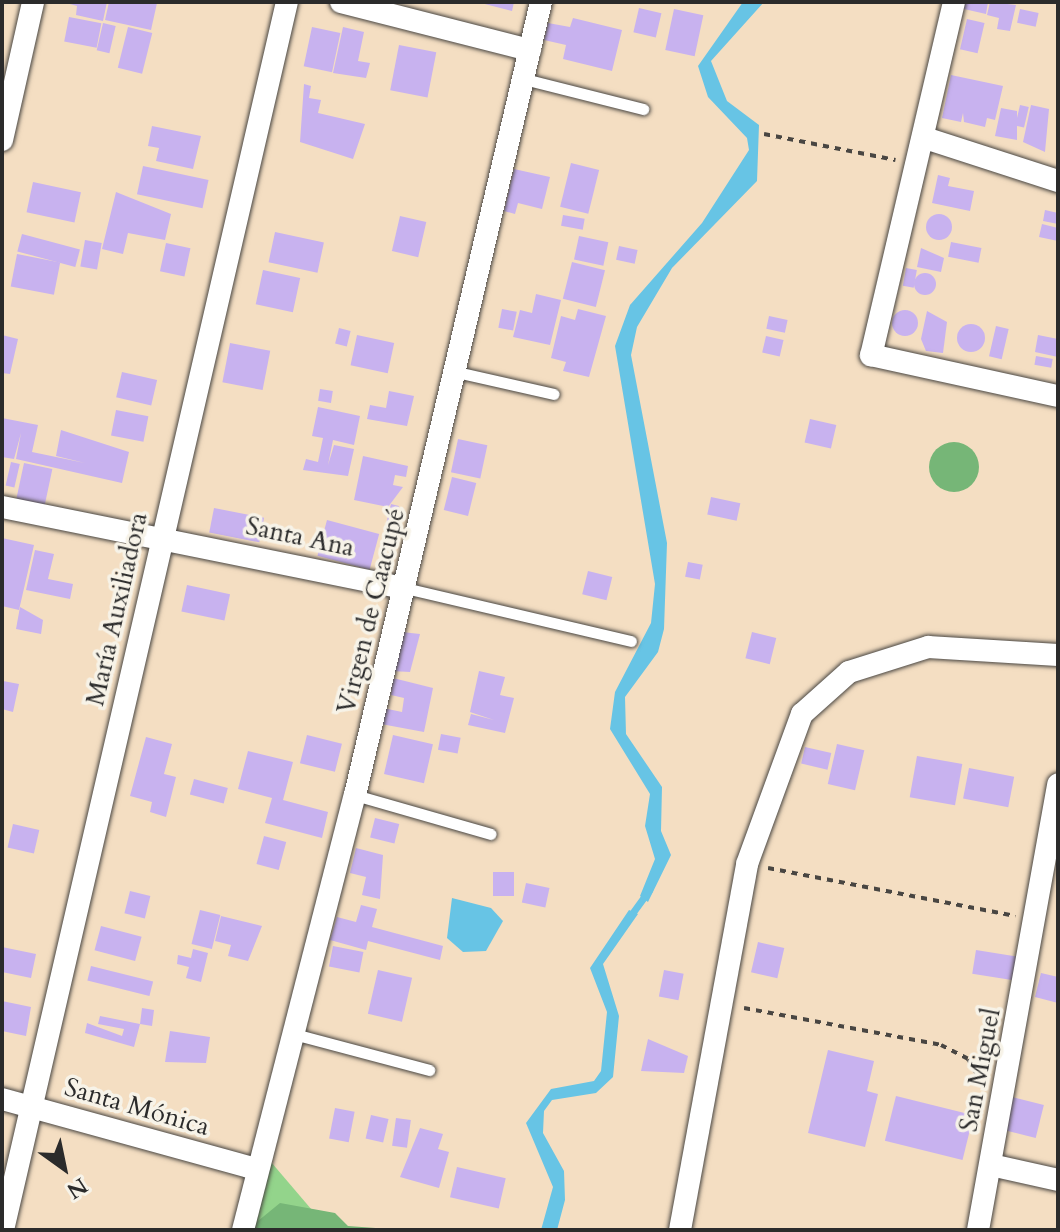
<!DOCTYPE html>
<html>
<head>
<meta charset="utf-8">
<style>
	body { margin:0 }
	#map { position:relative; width:1060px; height:1232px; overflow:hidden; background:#f4dec2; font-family:Cardo,serif }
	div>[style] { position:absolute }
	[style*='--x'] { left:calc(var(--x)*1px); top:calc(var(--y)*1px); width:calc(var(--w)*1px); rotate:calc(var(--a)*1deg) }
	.green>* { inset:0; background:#93d48b }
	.forest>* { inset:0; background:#76b677 }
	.round { border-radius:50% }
	.water>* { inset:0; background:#67c4e5 }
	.stream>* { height:7px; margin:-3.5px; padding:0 3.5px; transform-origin:3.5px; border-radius:3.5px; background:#67c4e5 }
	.building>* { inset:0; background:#c8b2ef; transform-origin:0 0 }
	.path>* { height:4px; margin-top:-2px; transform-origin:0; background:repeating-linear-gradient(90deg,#494642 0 6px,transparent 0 12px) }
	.roads { filter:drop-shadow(0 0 2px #494642) drop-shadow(0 0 2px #494642) }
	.lane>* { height:11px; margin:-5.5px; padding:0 5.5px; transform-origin:5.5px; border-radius:5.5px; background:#fff }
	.street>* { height:22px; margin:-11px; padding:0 11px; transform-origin:11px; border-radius:11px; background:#fff }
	span { translate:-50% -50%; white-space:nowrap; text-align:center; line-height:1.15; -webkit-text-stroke:7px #f7f3e8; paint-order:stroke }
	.street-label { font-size:26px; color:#2b2b2b }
	.frame { position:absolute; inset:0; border:4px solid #2b2b2b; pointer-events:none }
	.north { position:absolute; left:24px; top:1128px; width:80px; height:80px; -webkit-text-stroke:6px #f7f3e8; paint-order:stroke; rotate:147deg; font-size:22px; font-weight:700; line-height:32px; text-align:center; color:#2b2b2b }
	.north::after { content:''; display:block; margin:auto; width:28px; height:36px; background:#2b2b2b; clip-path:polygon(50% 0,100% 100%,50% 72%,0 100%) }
</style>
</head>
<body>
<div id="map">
	<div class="green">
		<i style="clip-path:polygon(271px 1162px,329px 1230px,254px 1230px)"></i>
	</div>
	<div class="forest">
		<i class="round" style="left:929px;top:442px;width:50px;height:50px"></i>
		<i style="clip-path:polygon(280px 1203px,335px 1213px,348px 1226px,403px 1230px,247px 1230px)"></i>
	</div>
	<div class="water">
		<i style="clip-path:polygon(743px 2px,764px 2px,711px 61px,727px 101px,759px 125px,757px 181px,672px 268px,637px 327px,631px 355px,667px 543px,664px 629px,658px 652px,625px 697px,626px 734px,662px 787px,661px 831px,671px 855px,648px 902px,640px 896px,655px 859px,645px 826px,650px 794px,610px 729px,615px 692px,651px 623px,655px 584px,615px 346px,630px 305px,702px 223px,749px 150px,747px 138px,708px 97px,698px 66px)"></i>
		<i style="clip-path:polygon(452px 898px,491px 908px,503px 921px,486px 951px,463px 952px,447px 938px)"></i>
		<i style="clip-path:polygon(629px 910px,638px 914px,603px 964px,619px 1016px,613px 1077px,596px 1093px,552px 1100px,544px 1111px,543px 1133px,564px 1171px,565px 1200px,557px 1230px,541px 1230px,553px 1187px,526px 1123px,551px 1089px,594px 1081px,601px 1071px,607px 1012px,590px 968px)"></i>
	</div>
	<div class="stream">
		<i style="--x:628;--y:919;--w:36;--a:-54"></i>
	</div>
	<div class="building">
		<i style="clip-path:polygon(63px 2px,107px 2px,103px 21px,76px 15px,77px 6px)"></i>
		<i style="clip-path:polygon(109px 2px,157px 3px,151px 30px,105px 20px)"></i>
		<i style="clip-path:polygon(477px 2px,514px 2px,512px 11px)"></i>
		<i style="clip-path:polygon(965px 2px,988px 2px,986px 14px,964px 9px)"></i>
		<i style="clip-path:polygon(990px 2px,1016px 5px,1010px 31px,997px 29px,999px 18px,987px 15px)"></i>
		<i style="left:639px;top:8px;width:23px;height:25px;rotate:13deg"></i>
		<i style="left:674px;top:9px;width:30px;height:42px;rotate:12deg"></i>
		<i style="left:1020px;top:9px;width:19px;height:14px;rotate:12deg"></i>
		<i style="left:69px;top:17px;width:33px;height:25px;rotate:11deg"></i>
		<i style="clip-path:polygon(573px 18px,622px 30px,612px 71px,563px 59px,566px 45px,544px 40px,548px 23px,570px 27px)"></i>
		<i style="left:967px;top:19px;width:18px;height:31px;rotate:13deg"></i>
		<i style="left:103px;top:23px;width:13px;height:28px;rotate:13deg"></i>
		<i style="left:128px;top:27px;width:25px;height:42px;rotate:14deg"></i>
		<i style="left:312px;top:27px;width:29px;height:40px;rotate:12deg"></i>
		<i style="clip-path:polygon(343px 27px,364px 32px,358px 61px,370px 63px,366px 78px,333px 73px)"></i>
		<i style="left:399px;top:45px;width:38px;height:46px;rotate:11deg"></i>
		<i style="clip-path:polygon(951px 75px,1003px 86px,995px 120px,987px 118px,985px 127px,964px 122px,963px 113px,961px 122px,942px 118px)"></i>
		<i style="clip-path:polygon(304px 84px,311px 86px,309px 98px,321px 100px,318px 113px,365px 124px,353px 159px,300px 142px)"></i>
		<i style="left:1020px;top:105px;width:9px;height:21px;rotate:13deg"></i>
		<i style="clip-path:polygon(1031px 105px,1049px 109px,1045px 152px,1023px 142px)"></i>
		<i style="clip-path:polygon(1001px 108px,1017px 111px,1017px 140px,995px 136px)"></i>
		<i style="clip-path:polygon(152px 126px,201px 136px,193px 169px,156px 161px,159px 148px,148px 146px)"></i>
		<i style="left:571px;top:163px;width:29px;height:45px;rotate:14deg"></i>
		<i style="left:143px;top:166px;width:67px;height:29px;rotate:12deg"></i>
		<i style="clip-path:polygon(514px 169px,550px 177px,542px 209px,518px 203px,515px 214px,504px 211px)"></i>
		<i style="clip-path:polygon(938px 175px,950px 178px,948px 186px,974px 191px,970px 211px,932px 203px)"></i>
		<i style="left:33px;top:182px;width:49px;height:31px;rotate:12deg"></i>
		<i style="clip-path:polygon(116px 192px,171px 214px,165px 240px,128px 233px,123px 254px,102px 249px)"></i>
		<i style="clip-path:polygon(1045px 210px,1058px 213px,1058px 224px,1043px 221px)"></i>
		<i class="round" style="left:926px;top:214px;width:26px;height:26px"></i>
		<i style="left:563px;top:215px;width:22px;height:11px;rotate:10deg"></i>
		<i style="left:400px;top:216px;width:27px;height:36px;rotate:13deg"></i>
		<i style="clip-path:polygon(1042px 224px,1058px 228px,1058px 241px,1039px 237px)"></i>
		<i style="left:275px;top:232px;width:50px;height:31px;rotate:12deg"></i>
		<i style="left:22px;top:234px;width:60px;height:18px;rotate:15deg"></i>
		<i style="left:579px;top:236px;width:30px;height:24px;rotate:12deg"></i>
		<i style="left:85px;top:240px;width:17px;height:27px;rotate:10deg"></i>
		<i style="left:951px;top:242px;width:31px;height:15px;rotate:11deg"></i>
		<i style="left:166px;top:243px;width:25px;height:29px;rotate:12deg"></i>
		<i style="left:619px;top:246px;width:19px;height:14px;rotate:12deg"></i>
		<i style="clip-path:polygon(921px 248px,944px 258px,941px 272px,917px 267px)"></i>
		<i style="left:17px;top:254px;width:44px;height:33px;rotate:11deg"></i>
		<i style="left:572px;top:262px;width:34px;height:38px;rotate:14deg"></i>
		<i style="left:906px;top:268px;width:11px;height:18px;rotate:10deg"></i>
		<i style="left:263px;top:270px;width:38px;height:35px;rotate:12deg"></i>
		<i class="round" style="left:914px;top:273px;width:22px;height:22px"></i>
		<i style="clip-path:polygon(536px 294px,561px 300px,550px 345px,513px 337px,520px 310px,532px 313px)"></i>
		<i style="left:502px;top:309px;width:15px;height:19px;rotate:11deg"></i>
		<i style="clip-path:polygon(578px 309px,606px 316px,589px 377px,563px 371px,566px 362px,551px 358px,561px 316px,575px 320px)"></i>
		<i class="round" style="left:892px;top:310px;width:26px;height:26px"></i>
		<i style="clip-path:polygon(927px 311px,947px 322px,943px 353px,926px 351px,921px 339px)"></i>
		<i style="left:769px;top:316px;width:19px;height:13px;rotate:12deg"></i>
		<i class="round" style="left:957px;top:324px;width:28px;height:28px"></i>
		<i style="left:996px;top:326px;width:13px;height:31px;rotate:13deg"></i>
		<i style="left:339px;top:328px;width:12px;height:16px;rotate:14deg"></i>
		<i style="clip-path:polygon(2px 335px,18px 339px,10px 374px,2px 373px)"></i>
		<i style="left:357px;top:335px;width:38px;height:31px;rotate:12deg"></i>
		<i style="clip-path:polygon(1038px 335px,1058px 339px,1058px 357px,1035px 352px)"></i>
		<i style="left:766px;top:336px;width:18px;height:17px;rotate:13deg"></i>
		<i style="left:230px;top:343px;width:41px;height:40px;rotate:11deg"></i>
		<i style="left:1036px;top:356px;width:17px;height:9px;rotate:10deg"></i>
		<i style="left:122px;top:372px;width:36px;height:26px;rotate:13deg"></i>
		<i style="left:320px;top:389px;width:13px;height:12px;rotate:9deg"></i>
		<i style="clip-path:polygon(389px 391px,414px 396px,407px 426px,367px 419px,370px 405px,386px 408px)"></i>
		<i style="clip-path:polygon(318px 407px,360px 416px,354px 445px,333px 440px,328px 465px,334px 445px,354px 449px,348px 476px,303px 470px,306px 459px,318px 462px,323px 438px,312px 436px)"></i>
		<i style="left:116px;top:410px;width:33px;height:26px;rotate:11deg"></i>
		<i style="clip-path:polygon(2px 418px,38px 425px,32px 452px,85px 463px,56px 456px,61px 430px,129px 452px,122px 483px,16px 459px,21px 433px,14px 459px,2px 457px)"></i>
		<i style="left:810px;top:419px;width:27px;height:24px;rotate:13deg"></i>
		<i style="left:458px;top:439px;width:30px;height:34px;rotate:12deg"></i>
		<i style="clip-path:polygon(363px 456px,408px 466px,406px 477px,395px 475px,393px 485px,403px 487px,388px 507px,354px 500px)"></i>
		<i style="left:11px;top:462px;width:9px;height:24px;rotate:13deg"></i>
		<i style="left:24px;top:463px;width:29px;height:41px;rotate:12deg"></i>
		<i style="left:452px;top:477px;width:25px;height:34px;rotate:14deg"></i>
		<i style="left:711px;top:497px;width:30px;height:18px;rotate:12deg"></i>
		<i style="left:391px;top:504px;width:8px;height:29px;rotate:14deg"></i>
		<i style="left:214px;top:508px;width:51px;height:25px;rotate:11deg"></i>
		<i style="left:327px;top:520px;width:54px;height:37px;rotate:15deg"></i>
		<i style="clip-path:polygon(2px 538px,34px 545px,19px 610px,2px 606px)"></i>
		<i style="clip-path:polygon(35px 550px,54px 554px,48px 579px,73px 584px,70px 599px,26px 590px)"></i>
		<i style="left:688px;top:562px;width:15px;height:15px;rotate:11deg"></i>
		<i style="left:588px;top:571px;width:25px;height:24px;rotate:14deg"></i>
		<i style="left:187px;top:585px;width:44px;height:27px;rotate:12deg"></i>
		<i style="clip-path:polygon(20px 607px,43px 620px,41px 634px,16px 629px)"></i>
		<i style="clip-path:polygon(402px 632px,420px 634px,410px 672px,391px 671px)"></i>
		<i style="left:752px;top:632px;width:25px;height:27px;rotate:14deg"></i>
		<i style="clip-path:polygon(479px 671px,505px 677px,500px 695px,514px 698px,505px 733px,468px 725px,471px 714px,494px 720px,470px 712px)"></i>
		<i style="clip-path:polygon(393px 678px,433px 688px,424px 732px,381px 724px,383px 708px,402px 712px,404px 698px,391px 695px)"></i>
		<i style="clip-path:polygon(3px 681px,19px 684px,13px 712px,2px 709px)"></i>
		<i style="left:441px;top:734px;width:20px;height:16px;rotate:11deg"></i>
		<i style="left:307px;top:735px;width:36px;height:29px;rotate:14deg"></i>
		<i style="left:393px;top:735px;width:41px;height:40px;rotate:13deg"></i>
		<i style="clip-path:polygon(146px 737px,172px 744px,164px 774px,176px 777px,166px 817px,150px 812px,152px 802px,130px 796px)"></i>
		<i style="left:837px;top:744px;width:28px;height:41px;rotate:13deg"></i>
		<i style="left:805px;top:747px;width:27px;height:17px;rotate:13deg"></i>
		<i style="clip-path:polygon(248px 751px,293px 762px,283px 800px,328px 812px,322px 838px,265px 823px,272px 798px,238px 789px)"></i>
		<i style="left:917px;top:756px;width:46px;height:42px;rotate:10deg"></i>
		<i style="left:969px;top:768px;width:46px;height:31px;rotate:11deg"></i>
		<i style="left:194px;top:779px;width:35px;height:16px;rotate:15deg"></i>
		<i style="left:375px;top:818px;width:25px;height:20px;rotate:14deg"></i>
		<i style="left:13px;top:824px;width:27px;height:24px;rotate:13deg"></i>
		<i style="left:264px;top:836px;width:23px;height:29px;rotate:15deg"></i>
		<i style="clip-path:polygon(356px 848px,383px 855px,380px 899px,362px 895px,366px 877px,350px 873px)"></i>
		<i style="left:493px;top:872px;width:21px;height:24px"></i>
		<i style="left:526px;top:883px;width:24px;height:20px;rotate:12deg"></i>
		<i style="left:130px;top:891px;width:21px;height:23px;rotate:14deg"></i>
		<i style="clip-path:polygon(361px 905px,377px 909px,372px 927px,443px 946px,440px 960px,368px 941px,366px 950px,330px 940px,337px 917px,356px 922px)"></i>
		<i style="left:200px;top:910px;width:21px;height:35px;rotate:14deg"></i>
		<i style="clip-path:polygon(221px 916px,262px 926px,248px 961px,228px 956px,231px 945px,215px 941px)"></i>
		<i style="left:101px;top:926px;width:42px;height:25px;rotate:15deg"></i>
		<i style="left:758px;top:942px;width:27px;height:31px;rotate:13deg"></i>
		<i style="left:333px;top:946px;width:31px;height:21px;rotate:11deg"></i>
		<i style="clip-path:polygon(2px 947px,36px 954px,31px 978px,2px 972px)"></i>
		<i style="clip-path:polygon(193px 949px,208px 953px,201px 982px,186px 978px,189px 967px,177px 964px,178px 955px,191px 958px)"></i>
		<i style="left:976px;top:950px;width:49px;height:24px;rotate:9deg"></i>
		<i style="left:91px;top:966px;width:64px;height:15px;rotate:14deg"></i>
		<i style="left:378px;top:970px;width:35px;height:45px;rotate:13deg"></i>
		<i style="left:664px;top:970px;width:20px;height:27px;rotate:11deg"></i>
		<i style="clip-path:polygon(1041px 973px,1058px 977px,1058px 1003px,1035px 997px)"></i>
		<i style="clip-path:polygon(2px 1001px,31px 1007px,26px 1036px,2px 1031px)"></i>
		<i style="clip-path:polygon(142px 1008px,154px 1010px,152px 1026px,140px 1024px,134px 1047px,85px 1033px,87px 1023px,122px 1036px,124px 1029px,98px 1024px,100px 1016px,140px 1024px)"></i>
		<i style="clip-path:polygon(170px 1031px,210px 1037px,206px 1063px,165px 1062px)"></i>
		<i style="clip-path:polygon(648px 1039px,688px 1056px,684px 1073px,641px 1071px)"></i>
		<i style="clip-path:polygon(828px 1050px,874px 1061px,867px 1091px,878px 1094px,865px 1147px,808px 1133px)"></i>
		<i style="left:896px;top:1096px;width:80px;height:46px;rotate:14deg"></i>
		<i style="left:1008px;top:1096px;width:37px;height:34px;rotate:14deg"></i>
		<i style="left:335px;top:1108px;width:20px;height:31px;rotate:11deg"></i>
		<i style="left:371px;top:1115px;width:18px;height:24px;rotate:13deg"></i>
		<i style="left:396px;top:1118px;width:15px;height:28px;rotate:8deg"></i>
		<i style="clip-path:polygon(420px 1128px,443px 1134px,438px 1149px,449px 1152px,439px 1188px,400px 1177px)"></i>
		<i style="left:457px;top:1167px;width:50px;height:31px;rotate:13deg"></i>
	</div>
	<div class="path">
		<i style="--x:764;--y:134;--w:134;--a:11.2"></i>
		<i style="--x:768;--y:868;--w:252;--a:11"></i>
		<i style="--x:744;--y:1008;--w:200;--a:10.6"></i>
		<i style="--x:941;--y:1045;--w:30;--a:27"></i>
		<i style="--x:968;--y:1059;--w:28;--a:60"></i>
	</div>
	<div class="roads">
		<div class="lane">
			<i style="--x:524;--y:79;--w:123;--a:14.1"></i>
			<i style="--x:457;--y:372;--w:99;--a:12.8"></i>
			<i style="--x:405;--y:588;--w:232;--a:13.2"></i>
			<i style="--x:355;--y:795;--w:141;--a:16"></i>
			<i style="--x:294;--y:1034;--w:140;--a:14.9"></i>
		</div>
		<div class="street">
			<i style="--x:341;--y:2;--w:195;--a:14.3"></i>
			<i style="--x:954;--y:2;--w:363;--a:103.2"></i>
			<i style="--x:871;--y:355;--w:191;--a:12.4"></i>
			<i style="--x:925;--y:138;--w:140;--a:17.9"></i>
			<i style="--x:2;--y:140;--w:141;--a:-77.3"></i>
			<i style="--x:2;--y:507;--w:411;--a:11.4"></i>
			<i style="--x:2;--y:1099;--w:263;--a:15.4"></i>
			<i style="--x:991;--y:1165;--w:69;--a:12.6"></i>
			<i style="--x:3;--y:1230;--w:1260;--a:-76.98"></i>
			<i style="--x:243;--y:1230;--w:449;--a:-75.6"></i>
			<i style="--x:355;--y:795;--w:815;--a:-76.8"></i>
			<i style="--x:680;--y:1230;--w:372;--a:-79.6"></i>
			<i style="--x:747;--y:864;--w:160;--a:-69.9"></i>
			<i style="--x:802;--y:714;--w:63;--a:-41.8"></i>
			<i style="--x:849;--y:672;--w:83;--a:-17.6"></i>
			<i style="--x:928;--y:647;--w:130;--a:3.5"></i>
			<i style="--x:978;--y:1230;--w:453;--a:-79.8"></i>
		</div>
	</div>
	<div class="street-label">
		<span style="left:300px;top:537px;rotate:12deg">Santa Ana</span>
		<span style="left:117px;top:609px;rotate:-77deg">María Auxiliadora</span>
		<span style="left:371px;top:611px;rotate:-76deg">Virgen de Caacupé</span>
		<span style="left:980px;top:1070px;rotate:-79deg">San Miguel</span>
		<span style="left:137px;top:1107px;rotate:16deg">Santa Mónica</span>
	</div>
	<div class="frame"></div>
	<div class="north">N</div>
</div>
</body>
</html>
